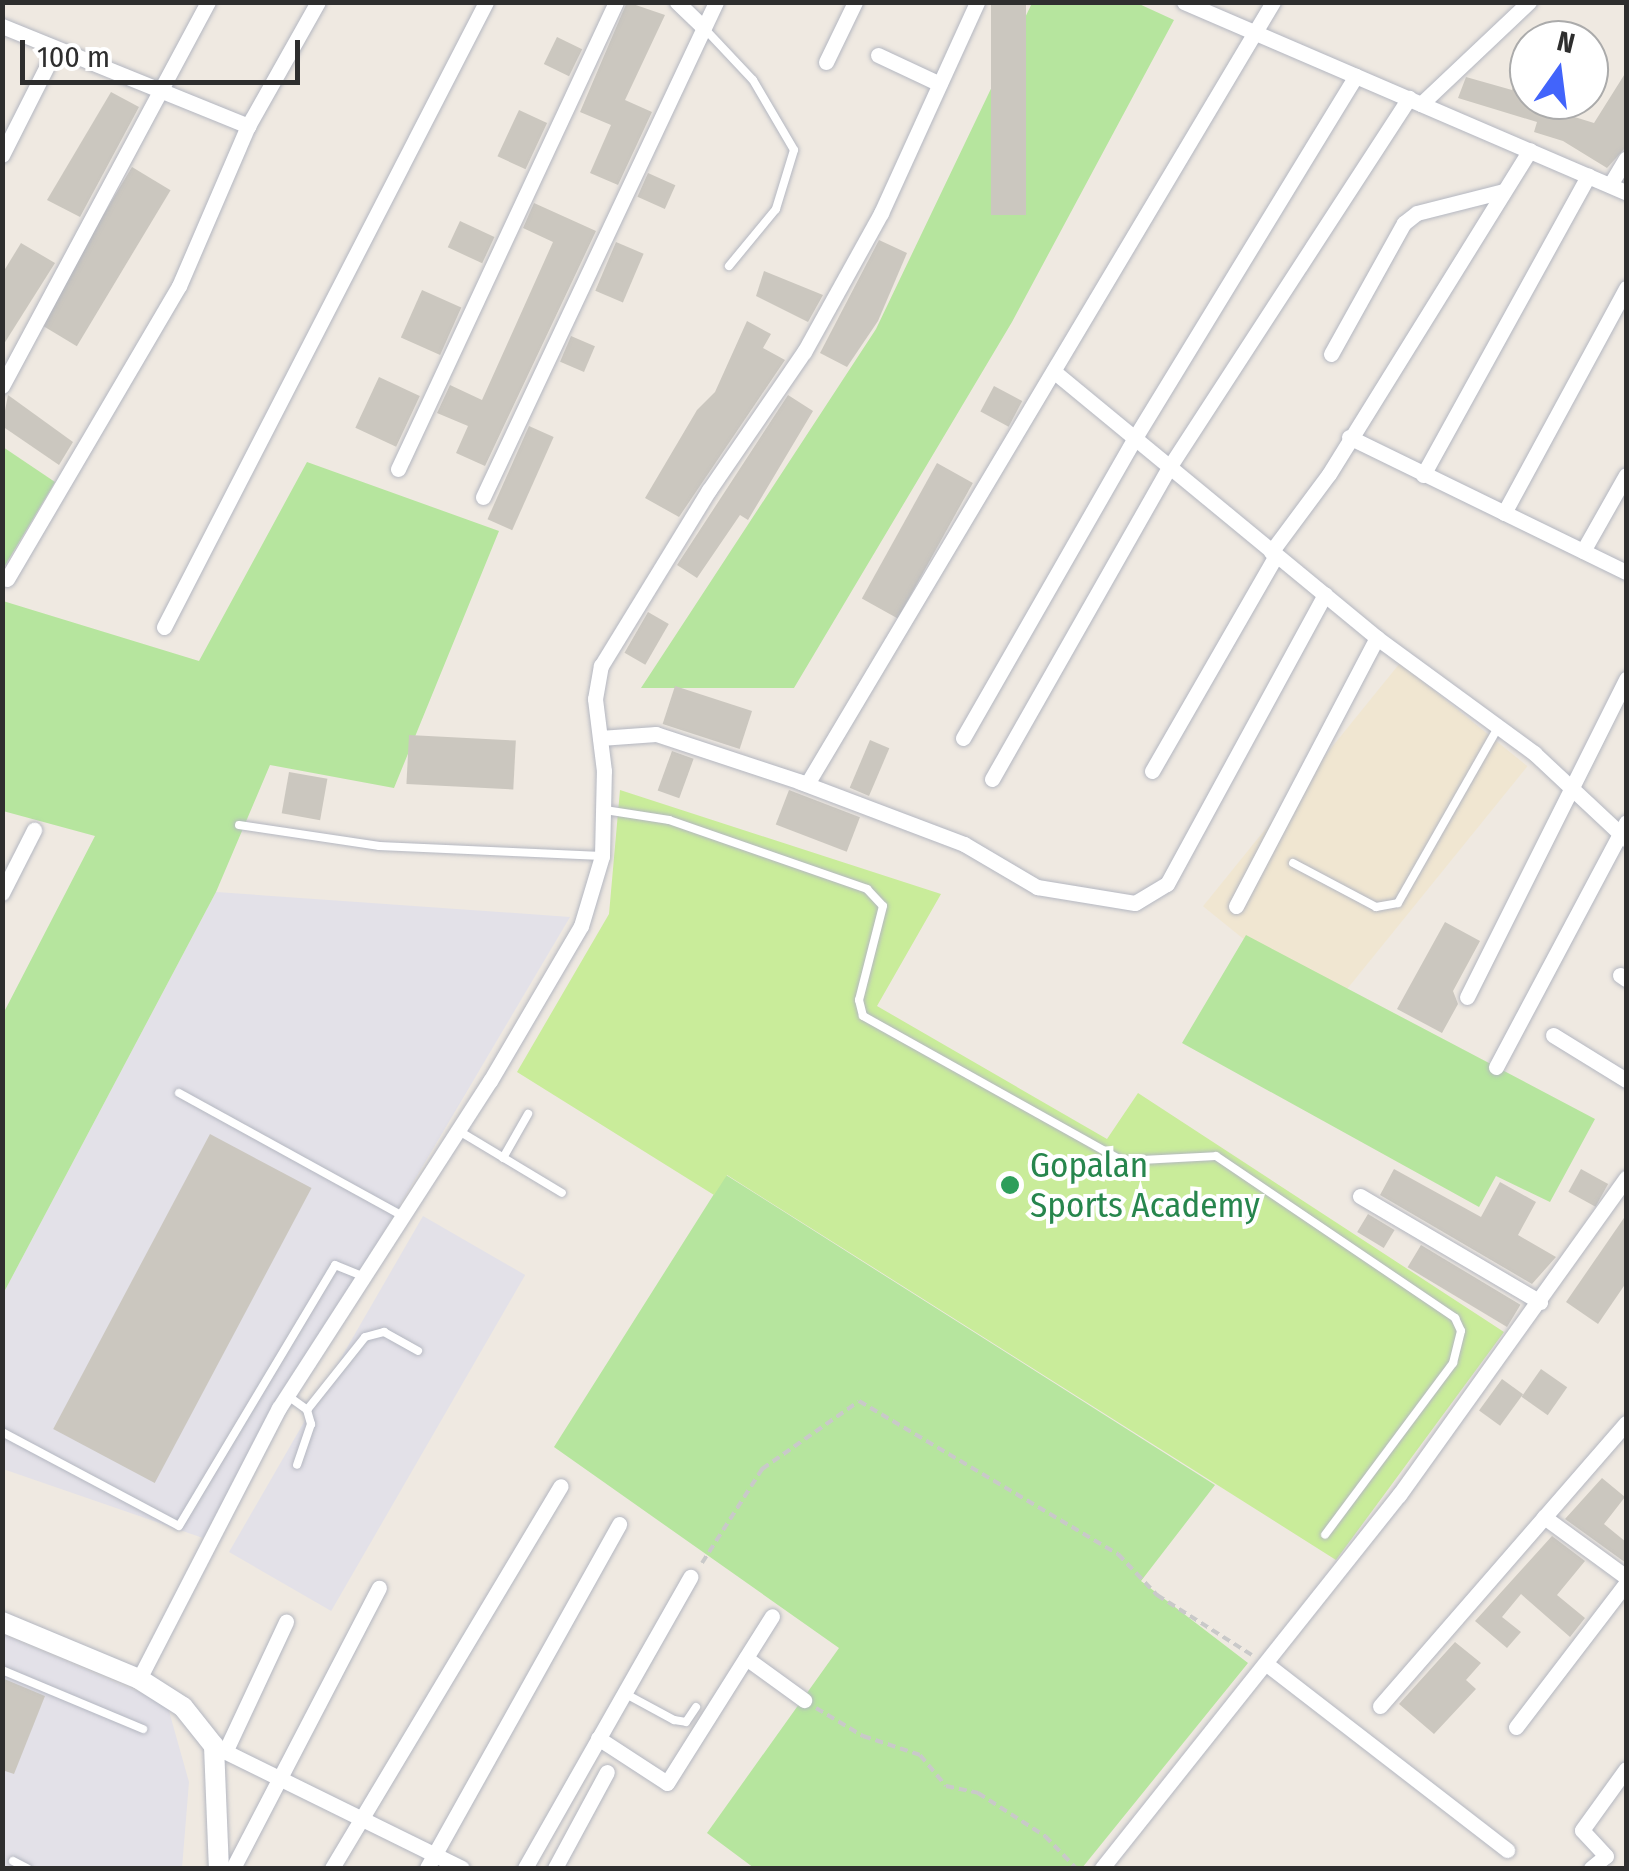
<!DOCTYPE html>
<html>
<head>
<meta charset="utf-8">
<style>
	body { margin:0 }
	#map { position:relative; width:1629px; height:1871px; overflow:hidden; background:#efe9e1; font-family:"Fira Sans Condensed",sans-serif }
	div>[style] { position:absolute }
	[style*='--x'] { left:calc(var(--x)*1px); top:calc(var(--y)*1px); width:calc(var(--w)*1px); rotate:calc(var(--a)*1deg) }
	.industrial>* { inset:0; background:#e3e1e8; transform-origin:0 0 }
	.education>* { inset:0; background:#f0e6d1; transform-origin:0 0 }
	.green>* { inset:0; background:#b6e59e }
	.pitch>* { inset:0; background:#c9ec9a }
	.building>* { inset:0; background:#cbc7bf; transform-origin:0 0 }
	.path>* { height:4px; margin-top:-2px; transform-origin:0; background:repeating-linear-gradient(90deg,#c9c9c9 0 8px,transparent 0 13px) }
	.roads { filter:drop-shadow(0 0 2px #b4b7c1) drop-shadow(0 0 2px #b4b7c1) }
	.lane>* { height:8px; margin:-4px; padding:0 4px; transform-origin:4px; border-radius:4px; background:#fff }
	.street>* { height:15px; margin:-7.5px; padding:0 7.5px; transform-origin:7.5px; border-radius:7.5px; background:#fff }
	.secondary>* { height:20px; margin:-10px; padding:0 10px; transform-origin:10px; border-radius:10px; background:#fff }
	.dots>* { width:28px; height:28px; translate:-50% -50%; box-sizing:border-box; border:5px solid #fff; border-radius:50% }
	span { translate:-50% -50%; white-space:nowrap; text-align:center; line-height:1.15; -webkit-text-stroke:8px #fff; paint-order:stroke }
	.leisure-label { font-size:35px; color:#27864d }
	.left { translate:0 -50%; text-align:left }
	.frame { position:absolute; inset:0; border:5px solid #2e2e2e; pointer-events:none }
	.north { position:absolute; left:1509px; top:20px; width:100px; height:100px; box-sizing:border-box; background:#fff; border:2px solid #ababab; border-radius:50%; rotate:14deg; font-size:28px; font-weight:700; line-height:40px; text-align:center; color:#2e2e2e }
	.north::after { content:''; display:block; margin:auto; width:35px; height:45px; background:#4264fb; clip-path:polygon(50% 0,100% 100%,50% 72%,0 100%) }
	.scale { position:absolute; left:20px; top:40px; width:280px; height:45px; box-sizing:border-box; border:5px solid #2e2e2e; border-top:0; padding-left:12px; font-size:30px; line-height:35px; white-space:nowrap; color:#2e2e2e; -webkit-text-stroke:8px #fff; paint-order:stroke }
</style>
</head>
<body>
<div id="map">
	<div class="industrial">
		<i style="clip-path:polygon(216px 892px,570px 917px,203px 1538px,3px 1469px,3px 1294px)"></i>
		<i style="left:423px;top:1216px;width:118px;height:388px;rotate:30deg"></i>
		<i style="clip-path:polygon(2px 1634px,167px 1704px,189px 1782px,182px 1868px,3px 1868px)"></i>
	</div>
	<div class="education">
		<i style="left:1400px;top:663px;width:164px;height:313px;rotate:39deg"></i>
	</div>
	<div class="green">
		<i style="clip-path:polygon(1032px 3px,1137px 3px,1174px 20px,1012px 322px,794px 688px,641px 688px,876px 329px)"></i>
		<i style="clip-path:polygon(3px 447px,55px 482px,3px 569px)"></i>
		<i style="clip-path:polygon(307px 462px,499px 531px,394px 788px,270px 765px,216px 892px,3px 1294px,3px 1014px,95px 836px,3px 811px,3px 601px,199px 661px)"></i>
		<i style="clip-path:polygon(1246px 935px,1595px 1119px,1550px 1202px,1496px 1176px,1479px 1207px,1182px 1043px)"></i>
		<i style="clip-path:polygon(726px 1175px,1215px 1485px,1141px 1581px,1248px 1663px,1082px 1868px,754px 1868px,707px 1833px,839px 1648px,554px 1447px)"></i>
	</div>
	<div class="pitch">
		<i style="clip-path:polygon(620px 790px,941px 894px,877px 1006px,1107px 1139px,1138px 1093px,1504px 1332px,1336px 1560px,727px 1175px,714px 1195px,517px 1072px,609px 914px)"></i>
	</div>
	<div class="building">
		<i style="clip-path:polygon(627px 2px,665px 15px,625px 100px,652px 112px,618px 185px,590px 173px,611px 125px,580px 112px)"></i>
		<i style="left:991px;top:2px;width:35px;height:213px"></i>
		<i style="left:557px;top:37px;width:28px;height:30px;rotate:26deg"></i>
		<i style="clip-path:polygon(1626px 72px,1626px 147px,1607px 168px,1563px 141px,1534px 132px,1537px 122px,1458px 98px,1466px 77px,1512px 90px,1516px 76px,1529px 80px,1529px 100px,1541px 100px,1539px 106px,1594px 123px)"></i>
		<i style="clip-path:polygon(111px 92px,139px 107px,80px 217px,47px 200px)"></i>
		<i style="left:519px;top:110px;width:31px;height:51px;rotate:25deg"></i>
		<i style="left:132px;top:167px;width:45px;height:182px;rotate:31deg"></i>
		<i style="left:648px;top:173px;width:30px;height:26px;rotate:24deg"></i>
		<i style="clip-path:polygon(534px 203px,596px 231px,485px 466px,456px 453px,468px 426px,437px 413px,450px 385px,482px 400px,553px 242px,523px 228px)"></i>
		<i style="left:460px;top:221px;width:38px;height:29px;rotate:25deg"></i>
		<i style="clip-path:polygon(879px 240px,907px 253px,878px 321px,847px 367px,820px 353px)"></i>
		<i style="left:616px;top:242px;width:30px;height:53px;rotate:23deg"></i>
		<i style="clip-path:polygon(21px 243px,55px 263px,2px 347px,2px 274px)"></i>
		<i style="clip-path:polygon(764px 271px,823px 295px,808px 322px,756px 296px)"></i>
		<i style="left:422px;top:290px;width:43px;height:52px;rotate:24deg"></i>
		<i style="clip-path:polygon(747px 321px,771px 334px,763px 348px,785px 360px,679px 517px,645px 498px,697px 410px,715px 392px)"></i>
		<i style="left:571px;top:336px;width:26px;height:28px;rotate:23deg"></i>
		<i style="left:379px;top:377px;width:45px;height:56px;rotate:25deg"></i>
		<i style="left:994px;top:386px;width:32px;height:29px;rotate:28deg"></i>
		<i style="clip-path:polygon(8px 395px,73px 442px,59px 465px,2px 426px)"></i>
		<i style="clip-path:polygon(788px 395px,813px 411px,748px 520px,740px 515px,697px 578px,677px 565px)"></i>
		<i style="left:529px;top:426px;width:27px;height:102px;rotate:24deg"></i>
		<i style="left:937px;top:463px;width:41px;height:155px;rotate:29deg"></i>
		<i style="left:648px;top:612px;width:24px;height:47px;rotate:30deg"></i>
		<i style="left:675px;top:686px;width:81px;height:40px;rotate:18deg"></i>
		<i style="left:409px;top:735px;width:107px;height:49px;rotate:3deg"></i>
		<i style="left:870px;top:740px;width:21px;height:52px;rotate:23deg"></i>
		<i style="left:672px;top:751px;width:23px;height:42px;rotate:20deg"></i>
		<i style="left:289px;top:772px;width:39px;height:42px;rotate:10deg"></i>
		<i style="left:789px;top:790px;width:76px;height:37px;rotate:21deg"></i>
		<i style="clip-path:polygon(1445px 922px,1480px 941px,1453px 991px,1458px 1004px,1442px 1033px,1397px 1009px)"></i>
		<i style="left:210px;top:1134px;width:115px;height:334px;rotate:28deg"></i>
		<i style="clip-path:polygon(1394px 1169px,1481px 1217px,1500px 1182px,1536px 1202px,1518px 1235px,1556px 1257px,1532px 1284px,1380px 1195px)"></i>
		<i style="left:1581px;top:1169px;width:31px;height:26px;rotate:29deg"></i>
		<i style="left:1368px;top:1214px;width:31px;height:21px;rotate:31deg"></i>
		<i style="clip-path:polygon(1626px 1215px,1626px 1283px,1598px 1324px,1566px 1302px)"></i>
		<i style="left:1421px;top:1245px;width:116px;height:26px;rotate:31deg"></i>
		<i style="left:1541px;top:1369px;width:32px;height:34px;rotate:35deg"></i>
		<i style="left:1502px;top:1379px;width:26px;height:39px;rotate:36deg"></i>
		<i style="clip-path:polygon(1602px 1478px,1625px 1497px,1604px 1524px,1626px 1542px,1626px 1563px,1565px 1519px)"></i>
		<i style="clip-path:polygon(1552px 1536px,1585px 1561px,1557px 1595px,1585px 1618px,1570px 1637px,1521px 1594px,1502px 1617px,1521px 1632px,1507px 1648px,1475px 1621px)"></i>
		<i style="clip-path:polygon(1455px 1642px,1481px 1663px,1466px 1680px,1476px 1689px,1434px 1734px,1399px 1704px)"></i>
		<i style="clip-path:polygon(2px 1678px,45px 1696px,14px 1774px,2px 1770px)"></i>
	</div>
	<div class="path">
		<i style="--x:702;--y:1563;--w:112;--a:-57.4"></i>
		<i style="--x:762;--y:1469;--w:118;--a:-35"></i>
		<i style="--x:859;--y:1401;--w:301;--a:30.6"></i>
		<i style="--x:1118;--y:1554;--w:57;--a:46.4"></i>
		<i style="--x:1157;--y:1595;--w:112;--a:32.3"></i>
		<i style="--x:816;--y:1708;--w:55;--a:30.8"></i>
		<i style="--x:863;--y:1736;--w:60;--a:18.4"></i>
		<i style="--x:920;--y:1755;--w:40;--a:50"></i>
		<i style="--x:946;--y:1786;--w:33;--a:12"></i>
		<i style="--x:978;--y:1793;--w:80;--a:32.7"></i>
		<i style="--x:1045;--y:1836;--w:45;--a:45.9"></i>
	</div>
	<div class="roads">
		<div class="lane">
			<i style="--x:704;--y:28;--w:71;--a:46.7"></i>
			<i style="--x:753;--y:80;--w:81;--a:59.6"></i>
			<i style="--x:794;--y:150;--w:62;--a:107"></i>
			<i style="--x:776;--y:209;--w:74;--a:129.5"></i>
			<i style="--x:605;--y:810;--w:65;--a:8.9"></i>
			<i style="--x:669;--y:820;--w:210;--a:19.2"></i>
			<i style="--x:867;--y:889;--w:23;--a:47"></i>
			<i style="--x:883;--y:906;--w:97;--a:104.3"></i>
			<i style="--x:859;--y:1000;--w:16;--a:76"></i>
			<i style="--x:863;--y:1016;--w:297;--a:29.2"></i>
			<i style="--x:1122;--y:1161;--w:94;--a:-3"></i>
			<i style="--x:1216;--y:1156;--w:289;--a:34.1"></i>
			<i style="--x:1455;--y:1318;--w:14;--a:65"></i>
			<i style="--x:1461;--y:1331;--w:33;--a:104"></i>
			<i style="--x:1453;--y:1363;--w:214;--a:126.7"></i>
			<i style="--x:239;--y:825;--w:142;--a:8.5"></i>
			<i style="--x:379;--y:846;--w:223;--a:2.6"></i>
			<i style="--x:1293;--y:863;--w:94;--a:27.9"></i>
			<i style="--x:1376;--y:907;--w:22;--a:-10"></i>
			<i style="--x:1398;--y:903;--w:204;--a:-60.3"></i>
			<i style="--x:179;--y:1093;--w:256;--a:28.8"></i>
			<i style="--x:459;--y:1131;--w:120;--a:31"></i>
			<i style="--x:503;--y:1158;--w:51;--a:-60.4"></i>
			<i style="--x:288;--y:1396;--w:24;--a:36"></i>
			<i style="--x:307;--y:1410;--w:15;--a:74"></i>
			<i style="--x:311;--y:1424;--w:43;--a:108.9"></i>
			<i style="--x:307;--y:1410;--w:93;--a:-51.5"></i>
			<i style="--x:365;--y:1337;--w:20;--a:-15"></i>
			<i style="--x:384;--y:1332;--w:39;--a:29"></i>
			<i style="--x:2;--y:1432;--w:200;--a:28"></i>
			<i style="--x:179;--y:1526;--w:304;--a:-59.1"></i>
			<i style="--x:335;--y:1265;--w:29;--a:22"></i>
			<i style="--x:2;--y:1670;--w:153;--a:22.7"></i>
			<i style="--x:624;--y:1693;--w:57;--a:28.4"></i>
			<i style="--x:674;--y:1720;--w:12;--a:9"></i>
			<i style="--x:686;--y:1722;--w:18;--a:-56"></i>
			<i style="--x:13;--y:1861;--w:16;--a:27"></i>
		</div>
		<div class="street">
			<i style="--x:677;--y:2;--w:37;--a:44"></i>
			<i style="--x:1184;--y:2;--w:481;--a:23.3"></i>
			<i style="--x:2;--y:26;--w:266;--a:22.1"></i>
			<i style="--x:248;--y:126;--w:142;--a:-60.6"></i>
			<i style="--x:878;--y:55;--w:68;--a:25.1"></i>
			<i style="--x:826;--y:62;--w:67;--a:-64.2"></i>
			<i style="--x:1421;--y:104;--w:149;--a:-43.4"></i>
			<i style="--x:2;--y:155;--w:115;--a:-63.2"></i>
			<i style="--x:1610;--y:185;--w:31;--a:-59"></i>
			<i style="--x:1331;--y:354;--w:150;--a:-60.9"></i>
			<i style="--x:1404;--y:223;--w:16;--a:-38"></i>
			<i style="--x:1417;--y:213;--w:89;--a:-14.3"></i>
			<i style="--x:1057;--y:374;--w:415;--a:39.5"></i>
			<i style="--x:1377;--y:638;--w:195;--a:36.2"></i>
			<i style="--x:1534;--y:753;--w:126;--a:43.1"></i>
			<i style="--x:2;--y:386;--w:436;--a:-61.8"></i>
			<i style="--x:1349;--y:437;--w:308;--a:26"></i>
			<i style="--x:398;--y:469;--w:515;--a:-64.98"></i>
			<i style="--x:1423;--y:475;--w:342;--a:-61.1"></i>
			<i style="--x:483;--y:497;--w:547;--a:-64.79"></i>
			<i style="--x:1504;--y:513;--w:256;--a:-61.5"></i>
			<i style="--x:1583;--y:551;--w:87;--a:-60.5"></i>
			<i style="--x:1271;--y:552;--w:97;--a:-53.4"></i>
			<i style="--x:1329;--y:474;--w:381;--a:-58.2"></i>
			<i style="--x:7;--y:579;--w:340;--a:-59.6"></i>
			<i style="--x:179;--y:286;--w:174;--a:-66.7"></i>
			<i style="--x:164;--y:627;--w:703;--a:-62.74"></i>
			<i style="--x:600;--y:738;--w:56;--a:-4.1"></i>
			<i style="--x:656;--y:734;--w:159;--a:18.3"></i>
			<i style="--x:807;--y:784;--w:910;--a:-59.21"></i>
			<i style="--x:963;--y:738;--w:348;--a:-60.2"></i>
			<i style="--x:1136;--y:436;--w:422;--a:-58.6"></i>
			<i style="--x:1152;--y:771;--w:249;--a:-60.1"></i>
			<i style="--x:992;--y:779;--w:360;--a:-60.4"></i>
			<i style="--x:1170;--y:466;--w:439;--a:-57"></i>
			<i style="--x:800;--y:782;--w:175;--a:20.7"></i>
			<i style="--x:964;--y:844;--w:85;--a:30.5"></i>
			<i style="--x:1037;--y:887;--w:99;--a:9.3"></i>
			<i style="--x:1135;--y:903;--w:37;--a:-31"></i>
			<i style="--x:1167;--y:884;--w:330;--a:-61.4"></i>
			<i style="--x:2;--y:893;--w:71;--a:-63.1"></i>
			<i style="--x:1236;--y:906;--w:303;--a:-62.3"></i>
			<i style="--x:1620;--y:975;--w:7;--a:34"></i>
			<i style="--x:1467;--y:997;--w:356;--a:-63.4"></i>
			<i style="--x:1553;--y:1035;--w:86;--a:31.7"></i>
			<i style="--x:1496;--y:1067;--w:277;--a:-62"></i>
			<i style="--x:1360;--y:1196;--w:209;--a:30.5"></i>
			<i style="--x:1544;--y:1517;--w:102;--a:36.2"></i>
			<i style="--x:746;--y:1658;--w:72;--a:35.9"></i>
			<i style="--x:1269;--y:1666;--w:301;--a:37.7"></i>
			<i style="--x:139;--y:1679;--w:305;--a:-62.7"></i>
			<i style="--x:279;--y:1408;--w:389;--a:-57.2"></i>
			<i style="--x:490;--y:1081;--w:180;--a:-59.6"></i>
			<i style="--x:581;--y:926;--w:73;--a:-73.3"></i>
			<i style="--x:602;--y:856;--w:85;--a:-88.7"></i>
			<i style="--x:604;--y:771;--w:73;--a:-97.1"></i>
			<i style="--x:595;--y:699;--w:34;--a:-80"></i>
			<i style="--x:601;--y:666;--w:206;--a:-58.5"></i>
			<i style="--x:709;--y:490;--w:168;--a:-55.5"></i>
			<i style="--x:804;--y:352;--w:159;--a:-61"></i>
			<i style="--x:881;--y:213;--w:232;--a:-65.5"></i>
			<i style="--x:1380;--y:1706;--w:375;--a:-49"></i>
			<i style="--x:1516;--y:1727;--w:181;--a:-52.6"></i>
			<i style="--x:598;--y:1738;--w:82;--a:33.1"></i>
			<i style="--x:667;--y:1783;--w:197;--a:-57.8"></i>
			<i style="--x:214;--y:1746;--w:276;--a:26.2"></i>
			<i style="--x:225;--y:1752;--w:144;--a:-64.9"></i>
			<i style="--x:233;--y:1868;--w:316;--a:-62.5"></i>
			<i style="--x:332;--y:1868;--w:445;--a:-59.1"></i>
			<i style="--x:427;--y:1868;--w:394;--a:-60.8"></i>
			<i style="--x:525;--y:1868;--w:335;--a:-60.4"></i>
			<i style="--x:555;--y:1868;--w:109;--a:-61.6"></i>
			<i style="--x:1102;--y:1868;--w:477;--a:-51.5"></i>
			<i style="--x:1399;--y:1495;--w:390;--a:-54.4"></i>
			<i style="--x:1591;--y:1868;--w:19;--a:-39"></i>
			<i style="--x:1606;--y:1856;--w:35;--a:-133"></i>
			<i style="--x:1582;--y:1830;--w:75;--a:-54.2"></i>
		</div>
		<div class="secondary">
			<i style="--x:2;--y:1622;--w:148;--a:22.6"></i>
			<i style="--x:139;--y:1679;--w:52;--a:32.5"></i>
			<i style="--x:183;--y:1707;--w:50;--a:51.5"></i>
			<i style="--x:214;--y:1746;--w:122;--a:87.7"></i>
		</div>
	</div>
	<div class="dots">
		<i style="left:1010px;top:1185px;background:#2e9e5b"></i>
	</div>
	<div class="leisure-label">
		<span class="left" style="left:1030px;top:1185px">Gopalan<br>Sports Academy</span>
	</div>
	<div class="frame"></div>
	<div class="north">N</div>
	<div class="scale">100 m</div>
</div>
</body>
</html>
